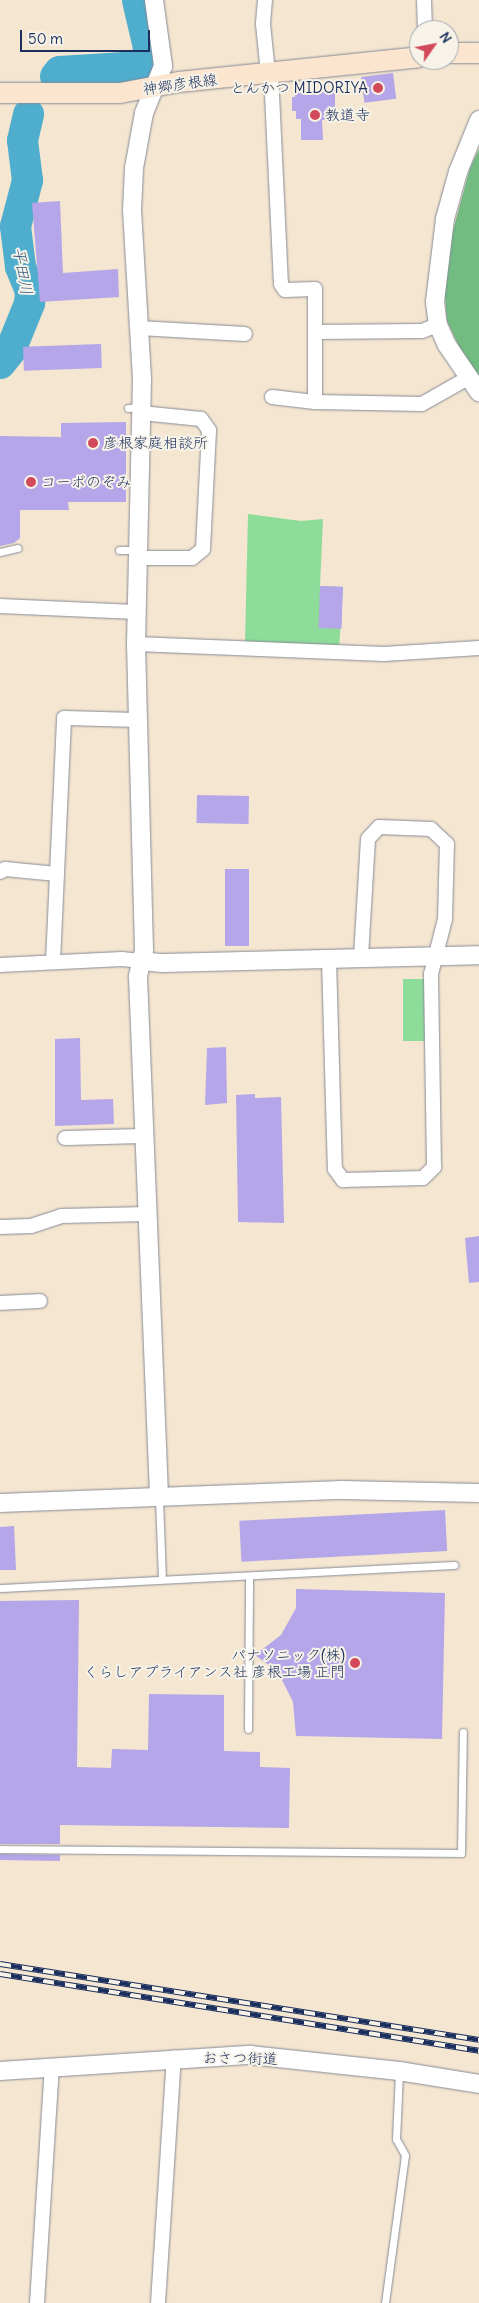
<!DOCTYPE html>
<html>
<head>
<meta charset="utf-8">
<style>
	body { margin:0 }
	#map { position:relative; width:479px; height:2303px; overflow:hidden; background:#f4e6d0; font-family:Delius,"Klee One",sans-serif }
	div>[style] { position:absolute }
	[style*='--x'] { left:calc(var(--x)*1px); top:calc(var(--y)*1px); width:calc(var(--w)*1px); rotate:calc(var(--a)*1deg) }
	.green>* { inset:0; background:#8edc9a; transform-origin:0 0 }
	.forest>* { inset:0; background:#72bc82 }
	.river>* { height:31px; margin:-15.5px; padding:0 15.5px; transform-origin:15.5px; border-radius:15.5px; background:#4fadcd }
	.building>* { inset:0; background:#b4a6e8; transform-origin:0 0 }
	.roads { filter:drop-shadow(0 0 1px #888a97) drop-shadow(0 0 1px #888a97) }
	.service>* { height:7px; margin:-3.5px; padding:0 3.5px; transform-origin:3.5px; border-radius:3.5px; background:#fff }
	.minor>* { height:14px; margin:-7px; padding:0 7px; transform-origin:7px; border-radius:7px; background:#fff }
	.tertiary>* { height:18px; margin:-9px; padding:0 9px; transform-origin:9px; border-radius:9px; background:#fff }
	.secondary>* { height:20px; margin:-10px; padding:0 10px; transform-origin:10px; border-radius:10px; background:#fbe5cf }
	.rail>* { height:5.5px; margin-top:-2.75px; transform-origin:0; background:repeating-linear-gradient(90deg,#f7f3e8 0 11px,#1b2f5e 0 22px); box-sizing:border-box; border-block:1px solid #1b2f5e }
	.dots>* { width:14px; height:14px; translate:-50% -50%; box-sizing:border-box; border:2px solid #f7f3e8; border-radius:50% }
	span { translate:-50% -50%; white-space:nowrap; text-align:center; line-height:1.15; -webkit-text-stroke:4px #f7f3e8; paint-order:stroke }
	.street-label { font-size:15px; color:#1b2f5e }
	.poi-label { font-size:15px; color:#1b2f5e }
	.right { translate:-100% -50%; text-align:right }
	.left { translate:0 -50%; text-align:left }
	.water-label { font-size:16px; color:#2b557f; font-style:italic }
	.north { position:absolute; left:409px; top:20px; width:50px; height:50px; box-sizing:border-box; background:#f7f3e8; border:1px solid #9fa5b1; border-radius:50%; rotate:57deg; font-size:14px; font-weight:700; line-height:20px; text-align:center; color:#1b2f5e }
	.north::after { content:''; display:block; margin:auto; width:18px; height:22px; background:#d1495b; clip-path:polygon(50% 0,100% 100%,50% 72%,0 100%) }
	.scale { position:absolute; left:20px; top:30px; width:130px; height:22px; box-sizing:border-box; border:2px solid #1b2f5e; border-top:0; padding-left:6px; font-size:15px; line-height:18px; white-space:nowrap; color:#1b2f5e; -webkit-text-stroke:4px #f7f3e8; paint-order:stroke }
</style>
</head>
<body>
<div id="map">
	<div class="green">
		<i style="clip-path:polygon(248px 514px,301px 521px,323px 519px,320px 586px,343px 587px,339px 650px,245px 643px)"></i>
		<i style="left:425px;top:979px;width:62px;height:22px;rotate:90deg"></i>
	</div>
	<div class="forest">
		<i style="clip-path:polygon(479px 149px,479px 376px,464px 357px,447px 321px,444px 284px,452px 234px,470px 168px)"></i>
	</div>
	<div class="river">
		<i style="--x:55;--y:76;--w:6;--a:-51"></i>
		<i style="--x:59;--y:71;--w:81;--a:-3.5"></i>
		<i style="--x:140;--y:66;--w:7;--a:-27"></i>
		<i style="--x:146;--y:63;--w:16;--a:-83"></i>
		<i style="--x:148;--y:47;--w:48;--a:-103.2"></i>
		<i style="--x:0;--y:363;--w:16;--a:-52"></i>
		<i style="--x:10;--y:350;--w:51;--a:-68"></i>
		<i style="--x:29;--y:303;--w:12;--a:-85"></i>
		<i style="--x:30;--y:291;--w:27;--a:-112"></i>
		<i style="--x:20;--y:266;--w:40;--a:-97.1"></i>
		<i style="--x:15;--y:226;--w:48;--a:-75.4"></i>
		<i style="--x:27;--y:180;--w:40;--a:-97.1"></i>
		<i style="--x:22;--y:140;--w:27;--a:-77"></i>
	</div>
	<div class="building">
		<i style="left:393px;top:73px;width:26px;height:32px;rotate:83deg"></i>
		<i style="clip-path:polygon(295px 91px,335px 91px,335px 120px,322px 120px,323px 140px,301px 140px,301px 119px,296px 119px,296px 111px,292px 111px,292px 97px,295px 97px)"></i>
		<i style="clip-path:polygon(60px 201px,63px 273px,118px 269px,119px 297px,40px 302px,32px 203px)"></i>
		<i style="left:101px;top:344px;width:24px;height:78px;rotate:88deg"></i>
		<i style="clip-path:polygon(126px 422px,126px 502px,68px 502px,69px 510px,20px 510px,20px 538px,14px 543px,0 546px,0 436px,61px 437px,61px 423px)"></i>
		<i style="left:320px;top:586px;width:23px;height:42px;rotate:2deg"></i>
		<i style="left:197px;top:795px;width:52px;height:28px;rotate:1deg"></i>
		<i style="left:225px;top:869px;width:24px;height:77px"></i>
		<i style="clip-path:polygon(80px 1038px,81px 1100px,113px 1099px,114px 1124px,55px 1126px,55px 1039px)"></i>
		<i style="clip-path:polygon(226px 1047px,227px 1103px,205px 1105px,207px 1048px)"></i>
		<i style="clip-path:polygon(255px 1094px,255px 1098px,281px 1097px,284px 1223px,238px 1222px,236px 1095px)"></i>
		<i style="clip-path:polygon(479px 1236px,479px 1282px,469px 1283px,465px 1238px)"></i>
		<i style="left:445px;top:1510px;width:41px;height:206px;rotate:87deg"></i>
		<i style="clip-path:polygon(14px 1526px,16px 1570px,0 1570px,0 1527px)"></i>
		<i style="clip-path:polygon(296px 1589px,445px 1593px,442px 1739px,296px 1736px,293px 1702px,278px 1672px,255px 1655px,281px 1635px,296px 1608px)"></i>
		<i style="clip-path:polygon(79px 1600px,77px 1767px,111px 1768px,112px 1749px,148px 1750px,149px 1694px,224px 1695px,224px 1751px,260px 1752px,260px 1767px,290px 1768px,289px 1828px,60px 1825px,60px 1844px,0 1844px,0 1601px)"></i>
		<i style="left:0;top:1854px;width:60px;height:6px;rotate:1deg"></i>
	</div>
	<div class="roads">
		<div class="service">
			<i style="--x:128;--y:408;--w:13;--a:-4"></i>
			<i style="--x:119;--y:550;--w:19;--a:0"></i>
			<i style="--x:0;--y:552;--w:18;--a:-13"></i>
			<i style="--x:159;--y:1498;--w:81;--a:87.9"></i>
			<i style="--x:0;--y:1588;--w:455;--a:-2.9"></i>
			<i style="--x:248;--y:1729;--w:153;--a:-89.6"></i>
			<i style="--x:0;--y:1849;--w:461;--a:0.5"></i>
			<i style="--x:461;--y:1853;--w:121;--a:-89.1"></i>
			<i style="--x:385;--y:2303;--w:149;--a:-82.3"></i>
			<i style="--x:405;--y:2155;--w:18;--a:-119"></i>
			<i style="--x:396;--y:2139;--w:67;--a:-87.4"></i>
		</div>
		<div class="minor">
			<i style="--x:265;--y:0;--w:24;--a:95"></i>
			<i style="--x:263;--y:24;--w:49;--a:84.2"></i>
			<i style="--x:424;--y:0;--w:30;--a:88"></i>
			<i style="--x:271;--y:73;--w:211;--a:87.3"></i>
			<i style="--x:281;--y:284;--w:7;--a:56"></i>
			<i style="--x:285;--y:290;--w:30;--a:-2"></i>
			<i style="--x:315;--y:289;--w:113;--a:90"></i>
			<i style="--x:139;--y:328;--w:106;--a:3.2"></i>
			<i style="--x:315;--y:332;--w:107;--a:-0.5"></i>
			<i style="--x:422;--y:331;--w:17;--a:-21"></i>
			<i style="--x:272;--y:397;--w:43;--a:6.6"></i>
			<i style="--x:315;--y:402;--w:107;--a:1.1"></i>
			<i style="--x:422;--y:404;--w:53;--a:-29.5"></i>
			<i style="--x:137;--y:558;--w:55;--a:0"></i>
			<i style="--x:192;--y:558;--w:14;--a:-39"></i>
			<i style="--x:203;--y:549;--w:119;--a:-87.1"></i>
			<i style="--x:209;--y:430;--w:14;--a:-126"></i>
			<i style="--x:201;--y:419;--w:60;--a:-174.3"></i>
			<i style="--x:0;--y:606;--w:136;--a:2.5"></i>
			<i style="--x:136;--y:644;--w:248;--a:2.3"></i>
			<i style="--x:384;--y:654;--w:95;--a:-3.6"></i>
			<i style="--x:0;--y:872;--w:6;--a:-31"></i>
			<i style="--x:5;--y:869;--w:52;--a:5.5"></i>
			<i style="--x:329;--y:959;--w:210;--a:88.4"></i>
			<i style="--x:335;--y:1169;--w:14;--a:54"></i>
			<i style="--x:343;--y:1180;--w:80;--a:-1.4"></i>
			<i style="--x:423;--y:1178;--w:16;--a:-45"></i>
			<i style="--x:434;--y:1167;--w:193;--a:-90.9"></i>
			<i style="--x:431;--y:974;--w:57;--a:-75.7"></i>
			<i style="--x:445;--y:919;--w:75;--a:-88.5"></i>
			<i style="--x:447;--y:844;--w:22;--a:-137"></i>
			<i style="--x:431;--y:829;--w:52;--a:-177.8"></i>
			<i style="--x:379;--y:827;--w:16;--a:133"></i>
			<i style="--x:368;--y:839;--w:119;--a:93.4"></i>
			<i style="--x:53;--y:962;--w:244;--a:-87.4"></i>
			<i style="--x:64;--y:718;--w:75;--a:1.5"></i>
			<i style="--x:0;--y:965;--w:122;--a:-2.8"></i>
			<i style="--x:122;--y:959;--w:20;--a:6"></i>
			<i style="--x:65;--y:1138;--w:79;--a:-1.5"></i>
			<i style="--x:0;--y:1227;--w:31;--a:-2"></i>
			<i style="--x:31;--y:1226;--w:32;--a:-18"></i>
			<i style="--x:61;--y:1216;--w:86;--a:-1.3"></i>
			<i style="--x:0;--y:1303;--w:40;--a:-2.9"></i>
			<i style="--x:37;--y:2303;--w:237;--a:-86.4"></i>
			<i style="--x:158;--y:2303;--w:246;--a:-86.3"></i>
		</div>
		<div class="tertiary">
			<i style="--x:154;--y:0;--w:67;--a:82.2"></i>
			<i style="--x:163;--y:66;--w:51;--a:112"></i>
			<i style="--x:144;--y:113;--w:56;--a:100.3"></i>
			<i style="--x:134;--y:168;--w:42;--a:92.7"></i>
			<i style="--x:132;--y:210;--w:169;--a:86.6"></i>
			<i style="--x:142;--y:379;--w:265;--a:91.3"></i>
			<i style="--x:136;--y:644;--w:306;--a:88.5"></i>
			<i style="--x:144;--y:950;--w:28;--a:103"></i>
			<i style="--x:138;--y:977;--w:518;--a:87.68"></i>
			<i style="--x:479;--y:120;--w:56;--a:112"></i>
			<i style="--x:458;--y:172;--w:49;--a:105.5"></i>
			<i style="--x:445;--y:219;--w:84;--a:96.9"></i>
			<i style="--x:435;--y:302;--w:23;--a:83"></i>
			<i style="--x:438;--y:325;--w:22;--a:66"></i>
			<i style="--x:447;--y:345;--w:57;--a:55.8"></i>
			<i style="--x:142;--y:961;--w:20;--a:6"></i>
			<i style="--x:162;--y:963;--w:317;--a:-1.4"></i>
			<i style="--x:0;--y:1503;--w:342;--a:-2.2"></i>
			<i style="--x:342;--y:1490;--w:137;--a:1.3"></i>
			<i style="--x:0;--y:2071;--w:251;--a:-3.7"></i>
			<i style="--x:250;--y:2055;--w:150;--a:6.1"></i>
			<i style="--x:399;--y:2071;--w:81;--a:9.2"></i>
		</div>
		<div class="secondary">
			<i style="--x:449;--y:53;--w:30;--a:0"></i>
			<i style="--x:0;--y:93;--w:120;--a:0"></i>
			<i style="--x:120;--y:93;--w:60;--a:-10.6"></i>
			<i style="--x:179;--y:82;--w:241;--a:-5.9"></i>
		</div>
	</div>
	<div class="rail">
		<i style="--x:0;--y:1964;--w:485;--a:9"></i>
		<i style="--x:0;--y:1974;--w:485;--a:9.1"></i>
	</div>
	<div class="dots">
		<i style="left:378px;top:88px;background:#d1495b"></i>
		<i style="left:315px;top:115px;background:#d1495b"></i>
		<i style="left:93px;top:443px;background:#d1495b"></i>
		<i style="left:31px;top:482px;background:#d1495b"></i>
		<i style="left:355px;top:1663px;background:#d1495b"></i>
	</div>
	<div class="street-label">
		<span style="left:180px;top:84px;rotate:-8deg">神郷彦根線</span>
		<span style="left:240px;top:2058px;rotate:1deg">おさつ街道</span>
	</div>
	<div class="poi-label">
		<span class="right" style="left:368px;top:88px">とんかつ MIDORIYA</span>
		<span class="left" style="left:325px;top:115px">教道寺</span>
		<span class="left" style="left:103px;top:443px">彦根家庭相談所</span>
		<span class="left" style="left:41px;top:482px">コーポのぞみ</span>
		<span class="right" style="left:345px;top:1663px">パナソニック(株)<br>くらしアプライアンス社 彦根工場 正門</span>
	</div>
	<div class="water-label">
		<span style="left:23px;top:271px;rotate:79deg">平田川</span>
	</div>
	<div class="north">N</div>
	<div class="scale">50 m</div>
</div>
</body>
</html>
